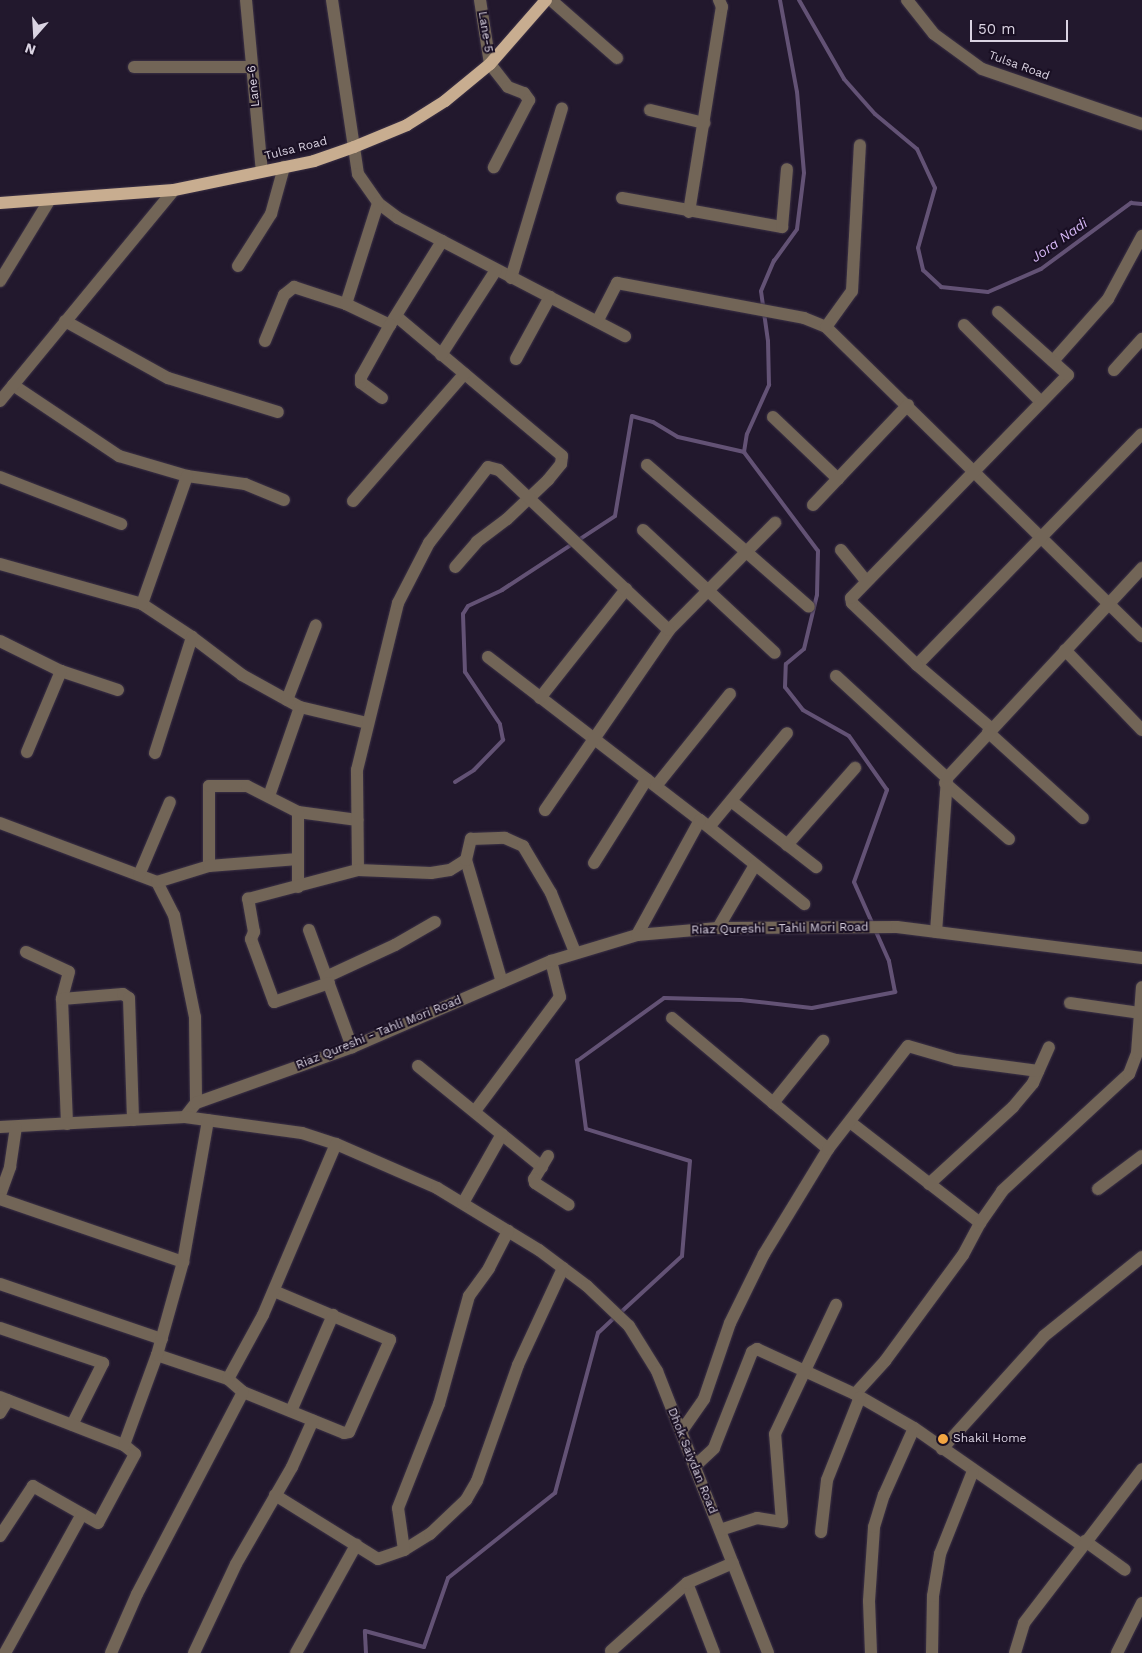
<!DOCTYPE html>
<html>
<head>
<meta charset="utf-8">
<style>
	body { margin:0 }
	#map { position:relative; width:1142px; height:1653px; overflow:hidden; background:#22182d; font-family:"Work Sans",sans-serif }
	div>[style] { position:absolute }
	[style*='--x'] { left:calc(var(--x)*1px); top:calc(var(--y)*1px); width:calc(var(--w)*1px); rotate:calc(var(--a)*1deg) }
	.stream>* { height:4px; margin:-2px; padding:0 2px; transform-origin:2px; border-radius:2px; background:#635275 }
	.roads { filter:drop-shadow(0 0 1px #3c3246) drop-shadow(0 0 1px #3c3246) }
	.minor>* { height:12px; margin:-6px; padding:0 6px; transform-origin:6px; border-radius:6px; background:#726557 }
	.major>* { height:12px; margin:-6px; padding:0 6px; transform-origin:6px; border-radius:6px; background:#c8ad90 }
	.dots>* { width:14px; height:14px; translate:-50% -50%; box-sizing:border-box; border:2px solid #190f23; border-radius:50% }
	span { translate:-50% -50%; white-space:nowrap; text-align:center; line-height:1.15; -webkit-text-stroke:4px #190f23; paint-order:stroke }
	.street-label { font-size:12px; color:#dad3e2 }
	.poi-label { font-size:12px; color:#dad3e2 }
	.left { translate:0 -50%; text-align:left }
	.water-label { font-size:14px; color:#d8baf8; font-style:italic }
	.north { position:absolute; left:10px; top:10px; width:50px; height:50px; -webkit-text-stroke:4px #190f23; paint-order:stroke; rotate:199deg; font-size:14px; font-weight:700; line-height:20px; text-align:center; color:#dad3e2 }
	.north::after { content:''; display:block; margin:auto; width:18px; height:22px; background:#dad3e2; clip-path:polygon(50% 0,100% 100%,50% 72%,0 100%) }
	.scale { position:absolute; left:970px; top:20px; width:98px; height:22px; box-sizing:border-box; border:2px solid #dad3e2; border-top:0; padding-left:6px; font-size:15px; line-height:18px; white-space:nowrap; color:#dad3e2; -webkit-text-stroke:4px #190f23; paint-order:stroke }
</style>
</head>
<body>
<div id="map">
	<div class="stream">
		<i style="--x:799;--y:0;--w:91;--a:60.3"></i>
		<i style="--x:844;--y:79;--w:47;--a:48.5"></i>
		<i style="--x:875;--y:114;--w:55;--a:39.8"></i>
		<i style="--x:917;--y:149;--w:43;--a:65.2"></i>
		<i style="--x:935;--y:188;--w:62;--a:105.8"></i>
		<i style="--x:918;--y:248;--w:23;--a:77"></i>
		<i style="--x:923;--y:270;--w:25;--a:43"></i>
		<i style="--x:941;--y:287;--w:47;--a:6.1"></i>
		<i style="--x:988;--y:292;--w:58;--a:-23.5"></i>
		<i style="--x:1041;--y:269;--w:112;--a:-36.3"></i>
		<i style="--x:1131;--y:203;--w:11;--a:5"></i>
		<i style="--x:455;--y:782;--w:22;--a:-32"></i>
		<i style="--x:474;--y:770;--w:42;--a:-46"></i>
		<i style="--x:503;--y:740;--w:16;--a:-101"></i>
		<i style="--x:500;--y:724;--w:63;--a:-123.9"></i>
		<i style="--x:465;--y:672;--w:58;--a:-92"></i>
		<i style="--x:463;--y:614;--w:9;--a:-58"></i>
		<i style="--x:468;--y:606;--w:38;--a:-25"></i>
		<i style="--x:502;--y:590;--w:135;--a:-33.2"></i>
		<i style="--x:615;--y:516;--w:101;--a:-80.4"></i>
		<i style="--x:632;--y:416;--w:22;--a:16"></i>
		<i style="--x:653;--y:422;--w:29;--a:31"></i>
		<i style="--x:678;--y:437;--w:68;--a:12.8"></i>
		<i style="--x:620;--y:1313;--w:84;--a:-42.6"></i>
		<i style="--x:682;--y:1256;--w:95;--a:-85.2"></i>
		<i style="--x:690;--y:1161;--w:109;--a:-162.9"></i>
		<i style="--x:586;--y:1129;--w:69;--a:-97.5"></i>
		<i style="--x:577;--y:1061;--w:107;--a:-35.9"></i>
		<i style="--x:664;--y:998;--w:77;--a:1.5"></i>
		<i style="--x:741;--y:1000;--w:71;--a:6.4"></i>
		<i style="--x:812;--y:1008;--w:85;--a:-10.9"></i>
		<i style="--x:895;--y:992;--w:32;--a:-101"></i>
		<i style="--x:889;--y:961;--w:86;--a:-113.9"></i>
		<i style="--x:854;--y:882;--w:98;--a:-70.3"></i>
		<i style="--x:887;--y:790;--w:66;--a:-125.1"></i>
		<i style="--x:849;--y:736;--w:53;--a:-150.5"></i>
		<i style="--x:803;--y:710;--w:29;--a:-128"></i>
		<i style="--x:785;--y:687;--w:23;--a:-88"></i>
		<i style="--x:786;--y:664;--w:23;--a:-40"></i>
		<i style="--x:804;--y:649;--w:56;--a:-76.5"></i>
		<i style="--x:817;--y:595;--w:44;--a:-88.7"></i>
		<i style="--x:818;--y:551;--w:124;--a:-126.8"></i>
		<i style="--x:744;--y:452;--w:18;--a:-81"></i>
		<i style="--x:747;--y:434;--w:54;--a:-65.8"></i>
		<i style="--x:769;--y:385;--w:44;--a:-91.3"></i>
		<i style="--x:768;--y:341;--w:50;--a:-98"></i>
		<i style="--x:761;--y:291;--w:33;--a:-67"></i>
		<i style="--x:774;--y:261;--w:39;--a:-54"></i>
		<i style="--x:797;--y:229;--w:56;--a:-82.9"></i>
		<i style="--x:804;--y:173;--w:81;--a:-94.9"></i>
		<i style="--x:797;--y:92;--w:94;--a:-100.5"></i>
		<i style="--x:366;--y:1653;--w:22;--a:-93"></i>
		<i style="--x:365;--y:1631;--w:61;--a:15.2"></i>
		<i style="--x:424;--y:1647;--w:73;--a:-70.8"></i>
		<i style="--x:448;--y:1578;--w:137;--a:-38.5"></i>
		<i style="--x:555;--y:1493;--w:166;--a:-75"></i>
		<i style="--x:598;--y:1333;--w:23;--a:-43"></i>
	</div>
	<div class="roads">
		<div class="minor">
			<i style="--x:246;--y:0;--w:172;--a:84.7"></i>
			<i style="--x:332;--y:0;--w:176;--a:81.5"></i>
			<i style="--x:358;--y:174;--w:35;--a:55"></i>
			<i style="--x:378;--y:203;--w:25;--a:37"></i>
			<i style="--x:398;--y:218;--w:256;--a:27.5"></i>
			<i style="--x:480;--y:0;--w:65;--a:81.1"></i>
			<i style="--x:490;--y:64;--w:29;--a:52"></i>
			<i style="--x:508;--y:87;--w:17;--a:21"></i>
			<i style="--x:524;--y:93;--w:9;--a:54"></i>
			<i style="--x:529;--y:100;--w:76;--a:117.6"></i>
			<i style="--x:551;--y:0;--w:88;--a:41.3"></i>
			<i style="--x:907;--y:0;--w:43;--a:51.5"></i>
			<i style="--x:934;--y:34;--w:59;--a:36.1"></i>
			<i style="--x:982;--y:69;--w:169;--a:19"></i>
			<i style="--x:134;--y:67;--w:118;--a:0"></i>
			<i style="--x:650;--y:110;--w:56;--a:13.5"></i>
			<i style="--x:622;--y:198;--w:163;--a:10.3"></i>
			<i style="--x:782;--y:227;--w:58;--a:-85.1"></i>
			<i style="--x:689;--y:212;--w:208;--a:-80.9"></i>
			<i style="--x:722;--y:7;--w:8;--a:-113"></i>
			<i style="--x:238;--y:266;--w:62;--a:-57.6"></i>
			<i style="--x:271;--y:214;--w:49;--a:-74.5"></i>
			<i style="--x:511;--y:278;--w:177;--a:-73.3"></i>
			<i style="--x:0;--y:281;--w:94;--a:-58.5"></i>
			<i style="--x:346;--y:304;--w:106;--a:-72.4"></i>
			<i style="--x:396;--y:316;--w:217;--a:40.1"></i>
			<i style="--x:562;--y:456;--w:8;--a:97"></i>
			<i style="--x:561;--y:464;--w:21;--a:129"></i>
			<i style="--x:548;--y:480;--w:57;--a:136.4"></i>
			<i style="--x:507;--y:519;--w:38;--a:143"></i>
			<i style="--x:477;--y:542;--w:33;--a:131"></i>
			<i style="--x:598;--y:320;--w:42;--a:-62.8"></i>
			<i style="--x:617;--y:283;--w:190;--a:10.6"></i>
			<i style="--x:804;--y:318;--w:24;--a:22"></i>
			<i style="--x:826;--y:327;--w:442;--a:44.4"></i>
			<i style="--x:65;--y:321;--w:118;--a:29"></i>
			<i style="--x:168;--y:378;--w:115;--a:17.2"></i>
			<i style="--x:964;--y:325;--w:109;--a:45"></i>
			<i style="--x:826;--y:327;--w:44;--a:-54.2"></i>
			<i style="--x:852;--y:291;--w:146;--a:-86.9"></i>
			<i style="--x:265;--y:341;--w:50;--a:-67.6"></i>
			<i style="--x:284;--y:295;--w:13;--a:-39"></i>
			<i style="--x:294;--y:287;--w:55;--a:18.1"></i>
			<i style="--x:346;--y:304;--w:49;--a:25.5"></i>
			<i style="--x:390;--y:325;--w:99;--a:-58.2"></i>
			<i style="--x:441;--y:355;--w:101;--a:-57.1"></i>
			<i style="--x:516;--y:359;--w:71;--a:-61.3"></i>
			<i style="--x:1053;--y:361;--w:83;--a:-48.4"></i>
			<i style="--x:1108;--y:299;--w:72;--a:-61.6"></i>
			<i style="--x:1114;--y:370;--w:42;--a:-47.9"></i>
			<i style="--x:13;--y:385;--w:128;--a:33.8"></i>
			<i style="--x:119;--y:456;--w:71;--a:16.4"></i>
			<i style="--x:187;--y:476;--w:59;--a:7.9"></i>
			<i style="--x:245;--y:484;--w:42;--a:22.3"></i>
			<i style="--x:382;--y:398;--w:26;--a:-144"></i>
			<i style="--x:361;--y:383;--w:6;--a:-90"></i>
			<i style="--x:361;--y:377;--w:60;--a:-60.9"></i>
			<i style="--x:0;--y:401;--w:273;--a:-50.5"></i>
			<i style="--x:773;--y:417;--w:90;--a:43.6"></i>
			<i style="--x:647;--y:465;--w:215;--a:41.2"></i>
			<i style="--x:0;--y:477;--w:130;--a:21.2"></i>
			<i style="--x:353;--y:501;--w:169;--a:-48.8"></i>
			<i style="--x:813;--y:505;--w:138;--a:-46.5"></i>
			<i style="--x:643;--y:530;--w:180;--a:43"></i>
			<i style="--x:841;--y:550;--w:40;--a:51"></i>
			<i style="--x:0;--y:564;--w:148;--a:15.7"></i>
			<i style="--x:142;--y:604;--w:60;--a:33.4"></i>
			<i style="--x:192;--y:637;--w:63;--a:37.2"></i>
			<i style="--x:242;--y:675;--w:66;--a:28.9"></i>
			<i style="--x:300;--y:707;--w:69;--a:13.4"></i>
			<i style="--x:142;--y:604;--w:136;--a:-70.6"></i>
			<i style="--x:0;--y:641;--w:68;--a:26.2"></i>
			<i style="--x:61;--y:671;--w:60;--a:18.4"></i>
			<i style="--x:1065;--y:650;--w:111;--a:46.1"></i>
			<i style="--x:488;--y:657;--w:267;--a:37.6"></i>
			<i style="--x:700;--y:820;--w:134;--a:38.9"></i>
			<i style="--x:917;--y:665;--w:322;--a:-45.8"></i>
			<i style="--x:836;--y:676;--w:151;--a:42.6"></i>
			<i style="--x:540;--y:698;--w:139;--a:-51.7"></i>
			<i style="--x:287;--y:700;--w:80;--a:-68.9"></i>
			<i style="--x:992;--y:729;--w:99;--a:-139.5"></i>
			<i style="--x:917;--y:665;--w:90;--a:-136.4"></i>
			<i style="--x:852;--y:603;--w:5;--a:-101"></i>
			<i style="--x:851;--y:598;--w:311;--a:-45.8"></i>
			<i style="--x:1068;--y:375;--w:94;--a:-138"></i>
			<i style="--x:988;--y:732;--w:128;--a:42.2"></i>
			<i style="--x:27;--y:752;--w:88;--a:-67.2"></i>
			<i style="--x:155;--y:753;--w:122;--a:-72.3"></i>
			<i style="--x:945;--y:783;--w:85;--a:41.2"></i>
			<i style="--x:656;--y:786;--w:118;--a:-51.2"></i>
			<i style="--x:269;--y:796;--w:94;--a:-70.8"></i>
			<i style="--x:731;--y:801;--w:108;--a:37.8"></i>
			<i style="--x:545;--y:810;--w:219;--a:-55.4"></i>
			<i style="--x:669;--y:630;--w:151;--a:-45.3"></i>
			<i style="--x:0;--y:823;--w:168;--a:20.6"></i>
			<i style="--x:157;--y:882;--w:37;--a:63"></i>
			<i style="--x:174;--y:915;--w:104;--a:78.4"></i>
			<i style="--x:195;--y:1017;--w:86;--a:89.3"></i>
			<i style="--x:709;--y:827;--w:122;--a:-50.3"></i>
			<i style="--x:787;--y:845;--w:103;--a:-48.6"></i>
			<i style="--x:466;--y:860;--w:127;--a:73.6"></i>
			<i style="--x:594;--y:863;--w:99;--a:-57.8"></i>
			<i style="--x:209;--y:866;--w:80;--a:-90"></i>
			<i style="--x:209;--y:786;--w:38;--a:0"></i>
			<i style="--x:247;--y:786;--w:57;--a:27"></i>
			<i style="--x:298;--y:812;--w:60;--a:7.7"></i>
			<i style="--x:358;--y:870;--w:100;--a:-90.6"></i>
			<i style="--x:357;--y:770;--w:172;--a:-76.2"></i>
			<i style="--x:398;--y:603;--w:68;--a:-62.7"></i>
			<i style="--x:429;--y:543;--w:96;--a:-52.2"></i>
			<i style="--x:488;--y:467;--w:11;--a:15"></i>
			<i style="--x:499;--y:470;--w:233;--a:43.3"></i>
			<i style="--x:139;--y:875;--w:79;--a:-67"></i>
			<i style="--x:157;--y:882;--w:54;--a:-17.1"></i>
			<i style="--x:209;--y:866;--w:89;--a:-4.5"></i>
			<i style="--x:298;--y:887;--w:75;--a:-90"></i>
			<i style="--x:718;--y:928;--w:73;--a:-59.6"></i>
			<i style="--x:309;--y:930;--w:125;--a:69.8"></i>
			<i style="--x:936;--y:932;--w:154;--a:-85.9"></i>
			<i style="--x:947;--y:778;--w:287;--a:-47.1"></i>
			<i style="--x:637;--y:935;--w:131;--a:-61.3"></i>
			<i style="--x:26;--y:952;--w:47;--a:24.9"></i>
			<i style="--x:69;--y:972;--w:28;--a:105"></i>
			<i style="--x:62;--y:999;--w:125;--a:87.7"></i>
			<i style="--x:326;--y:977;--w:76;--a:-24.9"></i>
			<i style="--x:395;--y:945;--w:46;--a:-29.9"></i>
			<i style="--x:329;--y:983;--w:58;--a:160.9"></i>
			<i style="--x:274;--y:1002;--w:67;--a:-110.1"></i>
			<i style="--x:251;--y:939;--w:8;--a:-67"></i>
			<i style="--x:254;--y:932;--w:34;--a:-100"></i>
			<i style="--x:248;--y:899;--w:114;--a:-14.8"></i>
			<i style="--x:358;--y:870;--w:73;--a:2.4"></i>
			<i style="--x:431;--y:873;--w:19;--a:-9"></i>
			<i style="--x:450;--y:870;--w:19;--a:-32"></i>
			<i style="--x:466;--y:860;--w:22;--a:-77"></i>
			<i style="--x:471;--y:839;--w:34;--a:-2"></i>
			<i style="--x:505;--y:838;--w:20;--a:24"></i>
			<i style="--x:523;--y:846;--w:55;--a:59.2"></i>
			<i style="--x:551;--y:893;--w:64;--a:67.9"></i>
			<i style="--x:62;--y:999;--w:61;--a:-4.7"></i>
			<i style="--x:123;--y:994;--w:7;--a:34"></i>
			<i style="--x:129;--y:998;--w:122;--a:88.1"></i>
			<i style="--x:1070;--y:1003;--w:71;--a:8.1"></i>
			<i style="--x:672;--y:1018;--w:204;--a:40"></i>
			<i style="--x:418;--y:1066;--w:160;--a:39.2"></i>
			<i style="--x:773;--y:1103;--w:80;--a:-51.1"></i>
			<i style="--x:475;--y:1111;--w:142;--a:-53.3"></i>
			<i style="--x:560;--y:997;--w:37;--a:-104"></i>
			<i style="--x:185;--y:1117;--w:18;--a:-52"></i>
			<i style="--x:196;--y:1103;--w:166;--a:-19.7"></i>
			<i style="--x:352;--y:1047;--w:217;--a:-23.4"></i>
			<i style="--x:551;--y:961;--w:90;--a:-16.8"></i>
			<i style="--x:637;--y:935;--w:81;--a:-4.9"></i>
			<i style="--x:718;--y:928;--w:179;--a:-0.3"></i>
			<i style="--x:897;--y:927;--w:247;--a:7.2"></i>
			<i style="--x:850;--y:1122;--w:165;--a:37.8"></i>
			<i style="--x:0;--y:1127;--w:185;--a:-3.1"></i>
			<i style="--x:185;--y:1117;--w:118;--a:7.8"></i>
			<i style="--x:302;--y:1133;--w:36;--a:18"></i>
			<i style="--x:336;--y:1144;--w:110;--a:23.5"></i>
			<i style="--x:437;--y:1188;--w:119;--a:31.3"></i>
			<i style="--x:539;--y:1250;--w:60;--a:36.9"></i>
			<i style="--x:587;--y:1286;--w:58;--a:43.6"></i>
			<i style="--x:629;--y:1326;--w:53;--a:58.1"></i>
			<i style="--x:657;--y:1371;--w:303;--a:68.5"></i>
			<i style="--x:548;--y:1156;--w:27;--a:121"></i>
			<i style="--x:534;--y:1179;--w:4;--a:76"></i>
			<i style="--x:535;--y:1183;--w:40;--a:32.9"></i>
			<i style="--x:929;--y:1184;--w:114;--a:-42.5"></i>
			<i style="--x:1013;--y:1107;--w:31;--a:-50"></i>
			<i style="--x:1033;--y:1083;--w:39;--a:-66"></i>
			<i style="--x:1098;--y:1189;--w:55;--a:-36.9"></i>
			<i style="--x:0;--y:1195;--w:30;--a:-70"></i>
			<i style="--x:10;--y:1167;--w:40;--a:-81.5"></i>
			<i style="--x:0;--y:1199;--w:194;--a:19"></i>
			<i style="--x:463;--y:1203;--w:79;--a:-60.5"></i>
			<i style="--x:0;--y:1284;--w:171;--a:18.8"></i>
			<i style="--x:0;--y:1328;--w:109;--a:18.8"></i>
			<i style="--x:103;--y:1363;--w:69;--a:116.6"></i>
			<i style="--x:157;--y:1355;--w:75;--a:18.7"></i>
			<i style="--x:228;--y:1379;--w:20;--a:41"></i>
			<i style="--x:243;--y:1392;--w:109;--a:22.1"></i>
			<i style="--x:344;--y:1433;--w:5;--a:-11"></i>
			<i style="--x:349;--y:1432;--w:101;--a:-66"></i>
			<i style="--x:390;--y:1340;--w:126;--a:-157.1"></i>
			<i style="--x:228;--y:1379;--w:73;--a:-61.3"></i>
			<i style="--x:263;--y:1315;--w:186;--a:-66.9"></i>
			<i style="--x:855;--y:1394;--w:45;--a:-47.7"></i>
			<i style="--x:885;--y:1361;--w:132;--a:-53.7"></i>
			<i style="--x:963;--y:1255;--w:36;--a:-62"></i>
			<i style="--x:980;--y:1223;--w:39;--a:-55"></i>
			<i style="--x:1002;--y:1191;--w:173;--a:-42.7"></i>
			<i style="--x:1129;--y:1074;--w:22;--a:-69"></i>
			<i style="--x:1137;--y:1053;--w:66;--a:-85.7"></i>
			<i style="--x:0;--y:1397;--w:133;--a:21.2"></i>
			<i style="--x:124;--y:1445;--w:14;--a:39"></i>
			<i style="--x:135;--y:1454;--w:78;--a:118.2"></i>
			<i style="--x:98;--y:1523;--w:75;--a:-150.4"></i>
			<i style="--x:33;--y:1486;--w:60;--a:123.4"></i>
			<i style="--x:291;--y:1411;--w:105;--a:-66.4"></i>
			<i style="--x:0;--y:1413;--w:15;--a:-58"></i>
			<i style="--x:681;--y:1432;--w:40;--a:-55.1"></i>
			<i style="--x:704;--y:1399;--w:80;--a:-71.1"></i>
			<i style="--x:730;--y:1323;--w:77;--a:-63.8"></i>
			<i style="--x:764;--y:1254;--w:123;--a:-58.6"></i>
			<i style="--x:828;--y:1149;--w:130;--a:-52.2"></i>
			<i style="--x:908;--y:1046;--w:50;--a:16.3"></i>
			<i style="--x:956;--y:1060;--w:83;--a:7.6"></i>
			<i style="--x:124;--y:1445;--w:96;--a:-69.9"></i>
			<i style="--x:157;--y:1355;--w:97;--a:-74.4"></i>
			<i style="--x:183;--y:1262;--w:144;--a:-80"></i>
			<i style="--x:942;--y:1449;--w:152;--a:-47.9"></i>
			<i style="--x:1044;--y:1336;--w:126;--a:-38.9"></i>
			<i style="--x:695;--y:1466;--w:26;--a:-43"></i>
			<i style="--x:714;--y:1448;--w:103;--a:-68.4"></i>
			<i style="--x:752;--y:1352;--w:6;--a:-31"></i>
			<i style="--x:757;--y:1349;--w:108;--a:24.7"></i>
			<i style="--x:855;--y:1394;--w:68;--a:30"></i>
			<i style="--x:914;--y:1428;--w:205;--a:34.9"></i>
			<i style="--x:275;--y:1495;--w:121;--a:31.9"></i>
			<i style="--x:378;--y:1559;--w:28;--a:-19"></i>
			<i style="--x:404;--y:1550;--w:31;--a:-32"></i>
			<i style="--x:430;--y:1534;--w:50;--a:-43.4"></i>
			<i style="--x:466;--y:1500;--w:22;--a:-60"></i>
			<i style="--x:477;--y:1481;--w:123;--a:-70.5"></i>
			<i style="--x:518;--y:1365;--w:107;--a:-65.1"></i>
			<i style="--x:720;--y:1530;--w:39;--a:-18"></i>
			<i style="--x:757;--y:1518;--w:25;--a:9"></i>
			<i style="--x:782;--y:1522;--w:88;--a:-94.5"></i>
			<i style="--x:775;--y:1434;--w:143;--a:-64.7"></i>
			<i style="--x:821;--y:1532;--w:52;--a:-83.4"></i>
			<i style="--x:827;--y:1480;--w:89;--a:-68.3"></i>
			<i style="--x:1085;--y:1541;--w:49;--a:35.9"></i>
			<i style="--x:404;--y:1550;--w:42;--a:-98.1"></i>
			<i style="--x:398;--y:1508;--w:112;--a:-68.5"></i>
			<i style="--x:439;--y:1404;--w:112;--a:-74.5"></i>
			<i style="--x:469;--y:1296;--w:34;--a:-54"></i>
			<i style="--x:489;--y:1268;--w:42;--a:-62.8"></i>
			<i style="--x:687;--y:1583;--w:75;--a:68.9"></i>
			<i style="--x:611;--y:1651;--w:102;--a:-41.8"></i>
			<i style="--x:687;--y:1583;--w:50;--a:-23.5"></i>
			<i style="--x:5;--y:1653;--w:159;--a:-61"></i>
			<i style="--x:111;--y:1653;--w:64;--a:-66.2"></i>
			<i style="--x:137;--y:1594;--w:228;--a:-62.3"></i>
			<i style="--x:194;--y:1653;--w:98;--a:-64.7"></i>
			<i style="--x:236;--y:1564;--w:112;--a:-60"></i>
			<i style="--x:292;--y:1467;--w:51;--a:-65.9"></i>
			<i style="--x:296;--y:1653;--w:124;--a:-60.9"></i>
			<i style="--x:871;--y:1653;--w:52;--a:-92.2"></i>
			<i style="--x:869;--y:1601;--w:74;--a:-86.1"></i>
			<i style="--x:874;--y:1527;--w:34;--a:-73"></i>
			<i style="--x:884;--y:1495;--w:73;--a:-65.9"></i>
			<i style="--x:932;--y:1653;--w:57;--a:-89"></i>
			<i style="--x:933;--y:1596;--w:43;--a:-80.5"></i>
			<i style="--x:940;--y:1554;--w:89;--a:-68.3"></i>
			<i style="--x:1015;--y:1653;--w:31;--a:-73"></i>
			<i style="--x:1024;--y:1623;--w:194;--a:-52.5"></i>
			<i style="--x:1117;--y:1653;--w:56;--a:-63.4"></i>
		</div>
		<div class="major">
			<i style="--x:0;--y:203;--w:174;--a:-4.3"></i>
			<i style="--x:174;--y:190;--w:143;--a:-11.7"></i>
			<i style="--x:314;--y:161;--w:42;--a:-19.3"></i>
			<i style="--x:354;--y:147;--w:57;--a:-22.5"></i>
			<i style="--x:407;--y:125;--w:45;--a:-32.3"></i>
			<i style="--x:445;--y:101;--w:58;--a:-39.4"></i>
			<i style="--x:490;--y:64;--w:85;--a:-48.8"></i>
		</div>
	</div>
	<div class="dots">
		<i style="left:943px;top:1439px;background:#f2a542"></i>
	</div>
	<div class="street-label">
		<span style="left:485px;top:32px;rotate:81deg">Lane-5</span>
		<span style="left:1019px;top:66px;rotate:20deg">Tulsa Road</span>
		<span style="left:254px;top:86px;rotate:-96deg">Lane-6</span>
		<span style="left:296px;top:149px;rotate:-14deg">Tulsa Road</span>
		<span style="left:780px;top:929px;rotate:-1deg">Riaz Qureshi - Tahli Mori Road</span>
		<span style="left:379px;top:1033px;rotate:-22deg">Riaz Qureshi - Tahli Mori Road</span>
		<span style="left:692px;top:1461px;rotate:68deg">Dhok Saiydan Road</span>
	</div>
	<div class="poi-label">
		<span class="left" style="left:953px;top:1439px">Shakil Home</span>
	</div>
	<div class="water-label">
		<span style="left:1059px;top:240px;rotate:-35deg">Jora Nadi</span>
	</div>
	<div class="north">N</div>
	<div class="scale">50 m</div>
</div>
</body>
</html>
